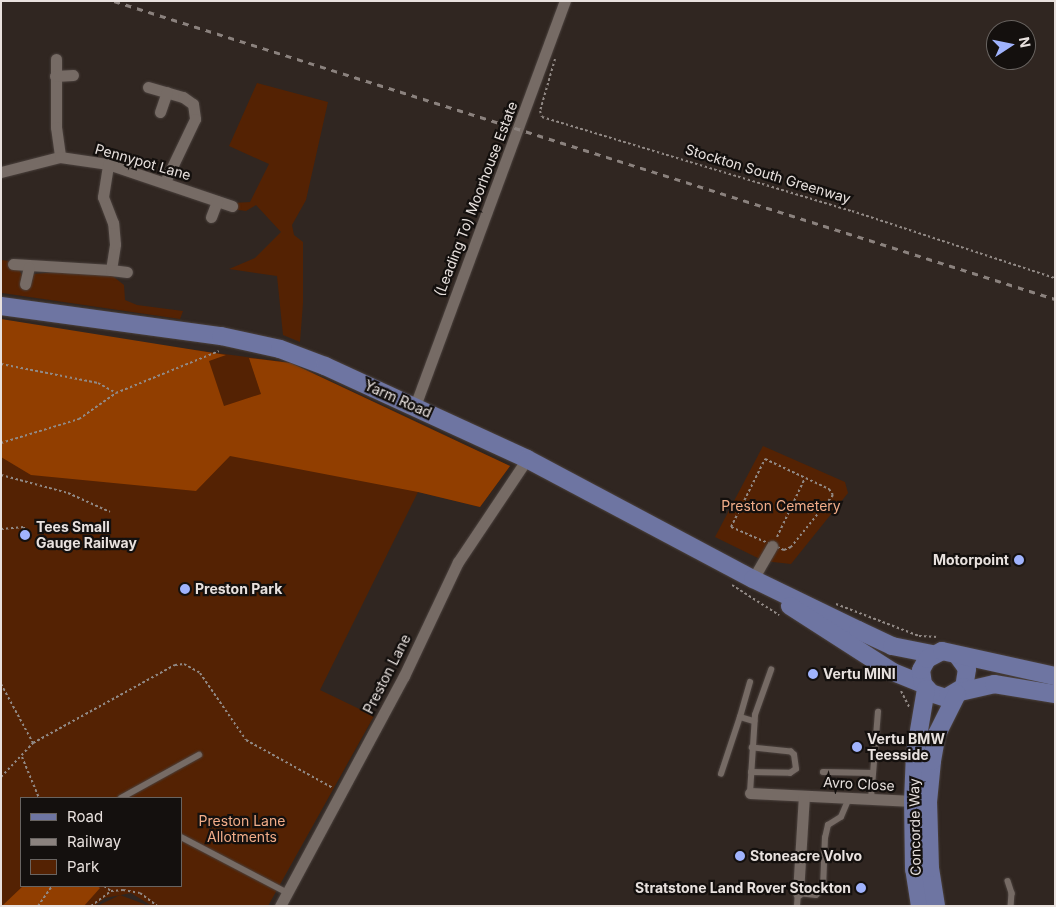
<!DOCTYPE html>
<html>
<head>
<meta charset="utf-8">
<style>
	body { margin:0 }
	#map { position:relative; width:1056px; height:907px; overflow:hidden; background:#302621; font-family:Inter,sans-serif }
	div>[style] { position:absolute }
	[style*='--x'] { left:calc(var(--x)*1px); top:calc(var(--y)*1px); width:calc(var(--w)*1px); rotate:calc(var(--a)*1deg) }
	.green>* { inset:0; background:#542203 }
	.forest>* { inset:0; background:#913e00 }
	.path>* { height:2px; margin-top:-1px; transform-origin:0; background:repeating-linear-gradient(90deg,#918985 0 2.5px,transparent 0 5px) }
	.roads { filter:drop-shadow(0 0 1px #4a413d) drop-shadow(0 0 1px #4a413d) }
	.service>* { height:5.5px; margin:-2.75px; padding:0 2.75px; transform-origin:2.75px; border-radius:2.75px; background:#766b65 }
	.minor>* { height:11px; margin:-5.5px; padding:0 5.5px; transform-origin:5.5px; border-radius:5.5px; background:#766b65 }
	.primary>* { height:18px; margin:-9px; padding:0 9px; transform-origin:9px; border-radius:9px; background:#6e75a2 }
	.rail>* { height:3px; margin-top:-1.5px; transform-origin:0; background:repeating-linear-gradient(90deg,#8b827e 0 6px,transparent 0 12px) }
	.dots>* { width:14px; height:14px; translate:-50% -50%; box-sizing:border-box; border:2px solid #14100e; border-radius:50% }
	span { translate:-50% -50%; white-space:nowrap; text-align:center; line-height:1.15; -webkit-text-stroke:4.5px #14100e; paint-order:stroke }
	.street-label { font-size:14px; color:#e8e1de }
	.park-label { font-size:14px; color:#f2ad89 }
	.poi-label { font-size:14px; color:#e8e1de; font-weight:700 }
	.left { translate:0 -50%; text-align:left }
	.right { translate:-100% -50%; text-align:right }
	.frame { position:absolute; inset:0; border:2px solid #e8e1de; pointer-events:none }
	.legend { position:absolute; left:20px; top:797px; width:162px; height:90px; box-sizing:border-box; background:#14100e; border:1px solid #696461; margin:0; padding:6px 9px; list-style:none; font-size:15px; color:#e8e1de }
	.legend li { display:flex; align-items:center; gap:10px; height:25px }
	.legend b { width:25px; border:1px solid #696461 }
	.north { position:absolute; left:986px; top:20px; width:50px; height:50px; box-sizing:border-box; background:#14100e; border:1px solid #696461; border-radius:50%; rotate:79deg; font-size:14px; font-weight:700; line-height:20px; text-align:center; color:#e8e1de }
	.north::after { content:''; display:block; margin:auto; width:18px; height:22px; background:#a0b3fd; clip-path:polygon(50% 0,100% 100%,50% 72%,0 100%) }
</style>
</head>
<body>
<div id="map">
	<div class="green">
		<i style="clip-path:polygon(257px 83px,328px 102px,306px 200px,292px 225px,294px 235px,303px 242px,303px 303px,300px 342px,283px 335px,277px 276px,229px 269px,255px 258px,281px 232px,256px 205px,246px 211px,231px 209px,234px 203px,250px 202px,269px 164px,229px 146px)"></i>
		<i style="clip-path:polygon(1px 260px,11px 261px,10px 269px,19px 270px,22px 275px,81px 270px,110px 274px,124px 285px,125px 300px,137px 305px,183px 311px,180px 319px,2px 293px)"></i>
		<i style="clip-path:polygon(evenodd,1px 324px,291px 363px,510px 466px,480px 507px,418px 492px,320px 690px,374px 716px,268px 906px,152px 906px,131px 893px,105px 898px,95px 906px,1px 906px,1px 324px,21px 798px,181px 798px,181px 886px,21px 886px,21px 798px)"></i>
		<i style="clip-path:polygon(763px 446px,845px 482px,848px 493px,791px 564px,764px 561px,715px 537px)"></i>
		<i style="clip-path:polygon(120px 895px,144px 904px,147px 906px,97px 906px)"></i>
	</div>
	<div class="forest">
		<i style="clip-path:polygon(1px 319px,226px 355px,209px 361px,224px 406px,261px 394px,249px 358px,291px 363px,510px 466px,480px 507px,418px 492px,230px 456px,196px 491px,31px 475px,1px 457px)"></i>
		<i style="clip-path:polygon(23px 886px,97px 886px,100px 888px,84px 906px,2px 906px)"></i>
	</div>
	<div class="path">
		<i style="--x:555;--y:59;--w:54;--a:106.1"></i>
		<i style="--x:540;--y:111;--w:6;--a:72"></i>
		<i style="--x:542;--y:117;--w:324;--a:16.9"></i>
		<i style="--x:852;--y:211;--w:214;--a:18.3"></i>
		<i style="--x:1;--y:364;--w:99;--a:11.1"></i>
		<i style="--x:98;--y:383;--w:21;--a:29"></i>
		<i style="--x:1;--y:443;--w:82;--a:-17.1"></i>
		<i style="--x:79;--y:419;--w:45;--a:-35.1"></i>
		<i style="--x:116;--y:393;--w:111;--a:-22.2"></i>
		<i style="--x:765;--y:459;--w:71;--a:25.1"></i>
		<i style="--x:829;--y:489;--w:7;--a:56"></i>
		<i style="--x:833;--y:495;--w:67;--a:128.9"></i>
		<i style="--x:791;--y:547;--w:8;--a:157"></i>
		<i style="--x:784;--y:550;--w:58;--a:-156.5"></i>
		<i style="--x:731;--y:527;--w:76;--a:-63.4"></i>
		<i style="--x:1;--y:475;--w:69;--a:15"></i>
		<i style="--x:68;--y:493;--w:46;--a:24.3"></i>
		<i style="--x:1;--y:529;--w:23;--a:-5"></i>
		<i style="--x:24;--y:527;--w:8;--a:83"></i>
		<i style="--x:777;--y:537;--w:65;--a:-64.6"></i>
		<i style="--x:732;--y:585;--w:56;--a:32.6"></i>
		<i style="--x:836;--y:604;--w:89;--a:21.1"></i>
		<i style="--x:919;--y:636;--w:19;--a:3"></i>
		<i style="--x:1;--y:684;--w:67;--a:61.5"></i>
		<i style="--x:901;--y:691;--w:18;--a:63"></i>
		<i style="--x:22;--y:757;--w:44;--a:67.5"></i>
		<i style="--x:1;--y:777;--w:47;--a:-46.7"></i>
		<i style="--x:33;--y:743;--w:162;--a:-28.8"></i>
		<i style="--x:175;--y:665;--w:9;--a:-6"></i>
		<i style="--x:184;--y:664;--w:18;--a:29"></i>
		<i style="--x:200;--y:673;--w:81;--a:55.5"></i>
		<i style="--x:246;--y:740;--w:99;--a:28.9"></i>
		<i style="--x:104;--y:886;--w:9;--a:36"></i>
		<i style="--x:38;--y:906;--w:24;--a:-55"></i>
		<i style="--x:91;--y:906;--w:25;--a:-37"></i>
		<i style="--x:111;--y:891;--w:12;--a:-5"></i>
		<i style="--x:123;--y:890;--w:17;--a:10"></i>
		<i style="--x:140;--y:893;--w:21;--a:37"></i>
	</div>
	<div class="roads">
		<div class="service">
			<i style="--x:740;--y:717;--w:36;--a:-74"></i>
			<i style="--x:751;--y:772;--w:39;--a:1"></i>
			<i style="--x:790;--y:773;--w:7;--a:-34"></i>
			<i style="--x:796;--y:769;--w:14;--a:-98"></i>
			<i style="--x:794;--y:755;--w:4;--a:-135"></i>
			<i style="--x:791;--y:752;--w:39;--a:-174"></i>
			<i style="--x:823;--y:772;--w:50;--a:1.1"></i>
			<i style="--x:721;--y:774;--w:60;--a:-71.6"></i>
			<i style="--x:740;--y:717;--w:15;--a:16"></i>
			<i style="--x:750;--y:793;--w:78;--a:-86.3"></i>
			<i style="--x:755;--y:715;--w:48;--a:-70.4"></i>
			<i style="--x:121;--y:798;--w:89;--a:-28.9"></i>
			<i style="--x:871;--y:799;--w:87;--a:-85.4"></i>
			<i style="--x:181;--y:837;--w:121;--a:27.6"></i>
			<i style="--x:1008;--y:881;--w:13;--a:72"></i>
			<i style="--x:1012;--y:893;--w:13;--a:94"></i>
			<i style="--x:797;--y:906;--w:13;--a:-86"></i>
			<i style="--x:798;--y:893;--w:18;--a:6"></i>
			<i style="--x:816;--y:895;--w:9;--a:-41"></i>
			<i style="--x:823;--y:889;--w:51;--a:-87.8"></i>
			<i style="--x:825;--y:838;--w:13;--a:-77"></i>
			<i style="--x:828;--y:825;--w:15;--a:-32"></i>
			<i style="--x:841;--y:817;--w:21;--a:-67"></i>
		</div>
		<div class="minor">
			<i style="--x:56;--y:59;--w:68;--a:90"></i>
			<i style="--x:56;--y:127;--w:30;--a:82"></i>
			<i style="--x:55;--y:76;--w:18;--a:-3"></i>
			<i style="--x:148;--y:87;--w:36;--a:16"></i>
			<i style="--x:183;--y:97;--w:12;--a:35"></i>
			<i style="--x:193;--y:104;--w:15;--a:82"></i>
			<i style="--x:195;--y:119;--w:70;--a:115.5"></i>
			<i style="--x:160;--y:112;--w:21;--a:-71"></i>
			<i style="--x:1;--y:172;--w:61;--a:-14.3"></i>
			<i style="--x:60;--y:157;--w:49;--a:8.3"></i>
			<i style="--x:108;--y:164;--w:131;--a:18.7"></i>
			<i style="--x:211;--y:217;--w:17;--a:-69"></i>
			<i style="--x:13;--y:264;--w:98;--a:3.5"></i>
			<i style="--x:111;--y:270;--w:26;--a:-81"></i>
			<i style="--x:115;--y:244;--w:21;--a:-95"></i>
			<i style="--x:113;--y:223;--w:28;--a:-111"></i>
			<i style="--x:103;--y:197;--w:33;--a:-81"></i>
			<i style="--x:111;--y:270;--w:16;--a:7"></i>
			<i style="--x:25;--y:284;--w:17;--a:-77"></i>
			<i style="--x:415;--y:406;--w:432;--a:-69.7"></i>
			<i style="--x:753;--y:579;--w:38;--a:-60"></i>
			<i style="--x:750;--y:793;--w:163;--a:2.8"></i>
			<i style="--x:798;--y:893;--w:97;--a:-86.5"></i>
			<i style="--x:280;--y:906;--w:261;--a:-61.7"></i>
			<i style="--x:404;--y:676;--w:126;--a:-64.7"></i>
			<i style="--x:458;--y:562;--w:124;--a:-56.2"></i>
		</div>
		<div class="primary">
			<i style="--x:1;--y:306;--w:222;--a:7.8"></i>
			<i style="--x:221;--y:336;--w:60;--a:12.4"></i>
			<i style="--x:280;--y:349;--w:48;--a:20.7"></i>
			<i style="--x:325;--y:366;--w:222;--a:24.7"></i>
			<i style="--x:527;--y:459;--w:256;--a:28"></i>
			<i style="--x:753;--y:579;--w:117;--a:25.9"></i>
			<i style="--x:858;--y:630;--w:38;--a:25"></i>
			<i style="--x:892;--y:646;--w:41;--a:11.3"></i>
			<i style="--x:790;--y:606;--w:122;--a:32.7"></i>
			<i style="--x:893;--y:672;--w:32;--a:22"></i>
			<i style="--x:957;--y:655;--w:17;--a:54"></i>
			<i style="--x:967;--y:669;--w:18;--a:99"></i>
			<i style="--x:964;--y:687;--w:21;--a:149"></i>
			<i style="--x:946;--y:698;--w:16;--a:-162"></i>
			<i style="--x:931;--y:693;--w:12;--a:-132"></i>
			<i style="--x:923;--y:684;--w:14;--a:-98"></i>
			<i style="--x:921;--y:670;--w:13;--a:-61"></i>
			<i style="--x:927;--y:659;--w:17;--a:-28"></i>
			<i style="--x:942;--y:651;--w:116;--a:12.5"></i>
			<i style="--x:960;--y:692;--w:35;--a:-13"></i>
			<i style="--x:994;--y:684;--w:62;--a:9.3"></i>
			<i style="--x:920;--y:906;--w:37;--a:-99"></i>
			<i style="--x:914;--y:869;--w:68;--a:-90.8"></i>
			<i style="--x:913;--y:801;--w:47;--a:-87.6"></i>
			<i style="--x:915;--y:754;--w:66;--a:-80.4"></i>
			<i style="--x:936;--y:906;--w:38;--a:-99"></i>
			<i style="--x:930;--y:868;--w:66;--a:-91.7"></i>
			<i style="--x:928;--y:802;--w:41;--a:-84.4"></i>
			<i style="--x:932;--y:761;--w:27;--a:-80"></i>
			<i style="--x:937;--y:734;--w:45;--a:-63.4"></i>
		</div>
	</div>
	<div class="rail">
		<i style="--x:114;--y:1;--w:987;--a:17.57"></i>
	</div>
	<div class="dots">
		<i style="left:25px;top:535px;background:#a0b3fd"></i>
		<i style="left:1019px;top:560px;background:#a0b3fd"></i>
		<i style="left:185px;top:589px;background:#a0b3fd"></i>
		<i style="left:813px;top:674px;background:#a0b3fd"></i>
		<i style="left:857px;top:747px;background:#a0b3fd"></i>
		<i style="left:740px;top:856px;background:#a0b3fd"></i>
		<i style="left:861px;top:888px;background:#a0b3fd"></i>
	</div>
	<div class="street-label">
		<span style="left:143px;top:162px;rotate:16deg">Pennypot Lane</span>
		<span style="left:768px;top:174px;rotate:17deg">Stockton South Greenway</span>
		<span style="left:476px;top:199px;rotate:-69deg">(Leading To) Moorhouse Estate</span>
		<span style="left:398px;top:399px;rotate:24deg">Yarm Road</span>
		<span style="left:387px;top:674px;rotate:-63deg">Preston Lane</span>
		<span style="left:859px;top:784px;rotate:3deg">Avro Close</span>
		<span style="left:915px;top:827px;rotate:-91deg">Concorde Way</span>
	</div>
	<div class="park-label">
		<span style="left:781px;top:506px">Preston Cemetery</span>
		<span style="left:242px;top:829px">Preston Lane<br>Allotments</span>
	</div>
	<div class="poi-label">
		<span class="left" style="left:36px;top:535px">Tees Small<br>Gauge Railway</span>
		<span class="right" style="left:1009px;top:560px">Motorpoint</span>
		<span class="left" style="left:195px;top:589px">Preston Park</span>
		<span class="left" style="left:823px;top:674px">Vertu MINI</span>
		<span class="left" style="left:867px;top:747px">Vertu BMW<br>Teesside</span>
		<span class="left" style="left:750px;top:856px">Stoneacre Volvo</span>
		<span class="right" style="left:851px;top:888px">Stratstone Land Rover Stockton</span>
	</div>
	<div class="frame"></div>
	<ul class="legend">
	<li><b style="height:6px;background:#6e75a2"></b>Road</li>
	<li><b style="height:6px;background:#8b827e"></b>Railway</li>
	<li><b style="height:14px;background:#542203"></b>Park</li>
	</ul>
	<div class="north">N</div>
</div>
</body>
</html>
